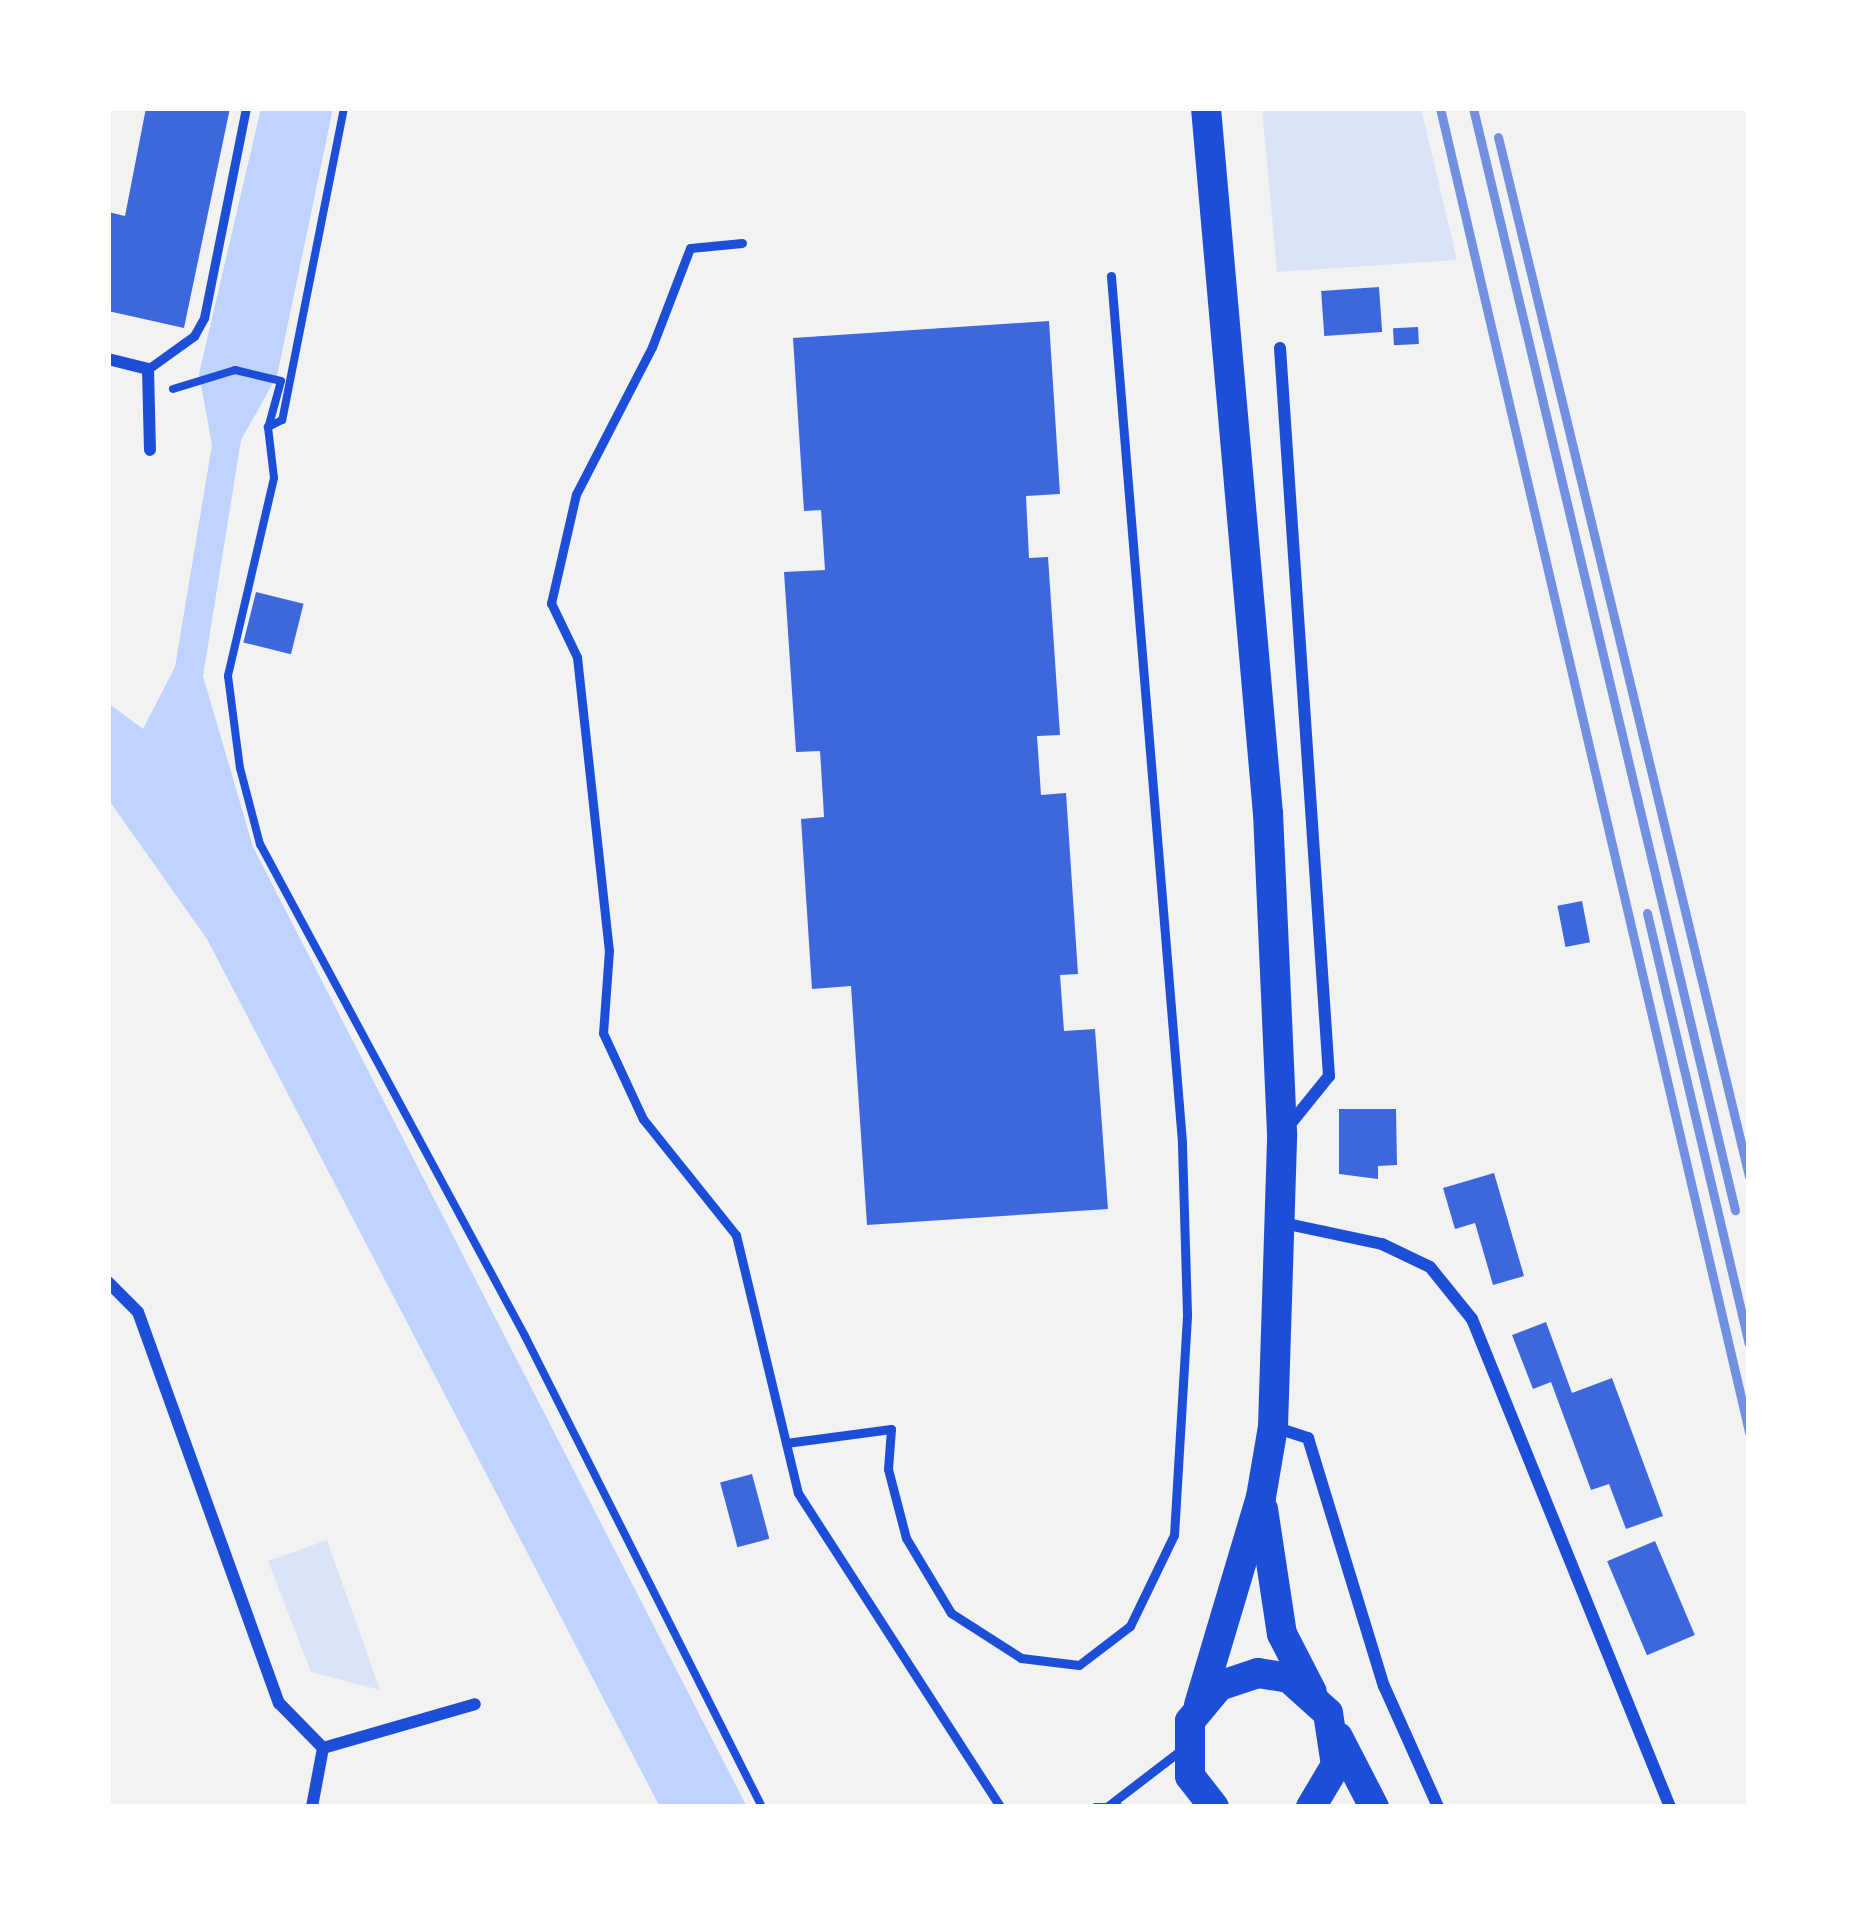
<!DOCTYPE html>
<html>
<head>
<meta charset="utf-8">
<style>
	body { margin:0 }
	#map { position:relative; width:1857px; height:1915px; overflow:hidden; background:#f2f2f2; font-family:"Public Sans",sans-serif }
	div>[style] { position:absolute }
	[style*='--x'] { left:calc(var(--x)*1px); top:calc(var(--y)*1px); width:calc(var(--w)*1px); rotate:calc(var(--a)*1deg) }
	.green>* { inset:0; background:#dbe4f7 }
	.water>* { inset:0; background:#bfd3fe }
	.building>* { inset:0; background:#3d67dc; transform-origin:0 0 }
	.path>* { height:8px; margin:-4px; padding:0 4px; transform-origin:4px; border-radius:4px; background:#1d4ed8 }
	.service>* { height:9px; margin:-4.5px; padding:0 4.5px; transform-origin:4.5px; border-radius:4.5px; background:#1d4ed8 }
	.minor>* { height:12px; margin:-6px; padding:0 6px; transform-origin:6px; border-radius:6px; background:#1d4ed8 }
	.primary>* { height:30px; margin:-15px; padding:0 15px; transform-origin:15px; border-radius:15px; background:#1d4ed8 }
	.rail>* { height:9px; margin:-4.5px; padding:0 4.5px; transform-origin:4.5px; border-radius:4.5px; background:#7290e2 }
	span { translate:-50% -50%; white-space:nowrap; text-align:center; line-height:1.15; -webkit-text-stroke:9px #fff; paint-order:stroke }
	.frame { position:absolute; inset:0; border:111px solid #fff; pointer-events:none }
</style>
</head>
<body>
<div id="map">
	<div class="green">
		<i style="clip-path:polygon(1262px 108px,1421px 108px,1457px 260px,1277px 272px)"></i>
		<i style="clip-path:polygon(327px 1540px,380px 1690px,311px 1672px,268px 1561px)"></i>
	</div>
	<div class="water">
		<i style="clip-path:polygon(261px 108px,333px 108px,277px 376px,241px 440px,203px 676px,253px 847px,747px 1807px,660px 1807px,207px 939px,108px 799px,108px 703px,143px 729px,175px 667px,212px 445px,199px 374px)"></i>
	</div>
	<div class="building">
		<i style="clip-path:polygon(146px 108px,230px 108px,184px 328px,108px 311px,108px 212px,125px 216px)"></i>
		<i style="left:1379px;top:287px;width:45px;height:58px;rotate:86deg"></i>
		<i style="clip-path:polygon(1049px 321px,1060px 494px,1026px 496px,1029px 558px,1048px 557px,1060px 735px,1037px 736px,1041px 795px,1066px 793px,1078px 974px,1060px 975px,1064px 1031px,1095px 1029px,1108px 1209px,867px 1225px,851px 986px,812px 989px,801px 819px,824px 817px,823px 799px,820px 751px,796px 752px,784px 572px,825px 570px,821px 510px,804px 511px,793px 338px)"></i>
		<i style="left:1418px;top:327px;width:17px;height:25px;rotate:87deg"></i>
		<i style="left:256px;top:592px;width:49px;height:52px;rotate:14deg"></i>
		<i style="left:1582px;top:901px;width:42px;height:25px;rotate:79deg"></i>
		<i style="clip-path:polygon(1339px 1109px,1396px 1109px,1397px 1165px,1378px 1166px,1378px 1179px,1339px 1174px)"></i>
		<i style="clip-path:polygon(1494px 1173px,1524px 1276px,1493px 1285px,1475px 1223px,1455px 1229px,1443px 1188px)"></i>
		<i style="clip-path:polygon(1546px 1322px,1572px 1393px,1612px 1378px,1663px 1516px,1626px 1529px,1609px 1484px,1591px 1490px,1551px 1382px,1533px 1389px,1512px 1335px)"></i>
		<i style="left:752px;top:1474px;width:67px;height:33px;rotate:75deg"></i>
		<i style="left:1655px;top:1541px;width:102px;height:52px;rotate:67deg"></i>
	</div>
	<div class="path">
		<i style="--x:344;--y:108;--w:318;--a:101.2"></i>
		<i style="--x:282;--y:420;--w:16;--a:153"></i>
		<i style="--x:268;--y:427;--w:51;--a:83.3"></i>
		<i style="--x:274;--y:478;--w:203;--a:103.1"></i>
		<i style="--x:228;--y:676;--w:93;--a:82.6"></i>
		<i style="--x:240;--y:768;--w:79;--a:75.3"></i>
		<i style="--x:260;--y:844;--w:559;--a:61.69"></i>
		<i style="--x:525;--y:1336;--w:527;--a:63.29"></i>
		<i style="--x:173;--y:389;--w:65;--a:-17"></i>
		<i style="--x:235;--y:370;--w:47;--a:13.4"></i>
		<i style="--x:281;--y:381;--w:46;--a:105.3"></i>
	</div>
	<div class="service">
		<i style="--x:742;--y:243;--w:52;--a:174.5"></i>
		<i style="--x:690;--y:248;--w:106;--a:111"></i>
		<i style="--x:652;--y:347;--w:165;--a:117.3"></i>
		<i style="--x:576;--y:494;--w:112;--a:102.9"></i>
		<i style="--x:551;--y:603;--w:60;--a:64.3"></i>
		<i style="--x:577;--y:657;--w:295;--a:83.8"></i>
		<i style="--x:609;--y:950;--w:83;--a:94.1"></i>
		<i style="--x:603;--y:1033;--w:95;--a:65.1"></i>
		<i style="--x:643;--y:1119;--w:149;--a:51.3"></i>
		<i style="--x:736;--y:1235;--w:265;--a:76.5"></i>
		<i style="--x:798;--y:1493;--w:373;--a:57.2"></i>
		<i style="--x:148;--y:369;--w:57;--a:-35.7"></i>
		<i style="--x:194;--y:336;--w:21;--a:-61"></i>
		<i style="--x:204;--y:318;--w:214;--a:-78.7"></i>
		<i style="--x:786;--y:1443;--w:106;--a:-7.6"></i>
		<i style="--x:891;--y:1429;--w:40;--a:94.3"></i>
		<i style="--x:888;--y:1469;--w:71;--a:75.4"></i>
		<i style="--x:906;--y:1538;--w:87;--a:59"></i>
		<i style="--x:951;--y:1613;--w:83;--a:32.7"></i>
		<i style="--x:1021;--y:1658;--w:58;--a:6.9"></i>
		<i style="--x:1079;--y:1665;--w:64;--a:-37.4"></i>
		<i style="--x:1130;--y:1626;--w:101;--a:-64.2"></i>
		<i style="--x:1174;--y:1535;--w:221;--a:-86.6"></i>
		<i style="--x:1187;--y:1314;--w:172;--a:-91.7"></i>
		<i style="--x:1182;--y:1142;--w:869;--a:-94.69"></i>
		<i style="--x:1108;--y:1806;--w:97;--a:-37.5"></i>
		<i style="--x:1095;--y:1807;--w:24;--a:0"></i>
	</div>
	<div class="minor">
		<i style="--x:1280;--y:348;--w:730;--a:86.15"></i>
		<i style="--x:1329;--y:1076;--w:67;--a:128.9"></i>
		<i style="--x:108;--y:359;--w:41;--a:14"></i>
		<i style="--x:148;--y:369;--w:81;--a:88.6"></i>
		<i style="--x:1283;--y:1223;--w:101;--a:12"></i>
		<i style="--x:1382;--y:1244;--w:53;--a:25.6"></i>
		<i style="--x:1430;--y:1267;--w:67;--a:51.1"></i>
		<i style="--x:1472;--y:1319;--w:527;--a:67.92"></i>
		<i style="--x:108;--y:1282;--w:42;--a:45"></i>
		<i style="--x:138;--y:1312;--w:416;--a:70.2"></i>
		<i style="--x:279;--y:1703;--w:63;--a:45.6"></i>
		<i style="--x:323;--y:1748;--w:60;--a:100.6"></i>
		<i style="--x:1274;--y:1427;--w:36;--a:18"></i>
		<i style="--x:1308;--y:1438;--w:259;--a:73"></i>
		<i style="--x:1384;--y:1686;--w:133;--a:65.9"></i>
		<i style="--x:323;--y:1748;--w:158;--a:-16.1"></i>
	</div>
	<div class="primary">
		<i style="--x:1263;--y:1509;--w:126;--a:81.4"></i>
		<i style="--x:1282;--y:1634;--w:65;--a:62.7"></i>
		<i style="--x:1199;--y:1705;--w:217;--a:-73.4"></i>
		<i style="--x:1261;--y:1497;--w:71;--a:-80.3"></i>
		<i style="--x:1273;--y:1427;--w:294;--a:-88.2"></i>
		<i style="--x:1282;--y:1133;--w:319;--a:-92.5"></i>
		<i style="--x:1268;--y:814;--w:709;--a:-95.02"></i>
		<i style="--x:1338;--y:1737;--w:79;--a:62.8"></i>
		<i style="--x:1214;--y:1807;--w:39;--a:-128"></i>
		<i style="--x:1190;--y:1776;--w:55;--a:-90"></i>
		<i style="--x:1190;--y:1721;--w:45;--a:-50.4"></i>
		<i style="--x:1219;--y:1686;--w:41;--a:-18.4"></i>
		<i style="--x:1258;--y:1673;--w:31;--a:9"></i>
		<i style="--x:1289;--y:1678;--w:52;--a:41.9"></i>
		<i style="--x:1328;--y:1713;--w:53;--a:81.3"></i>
		<i style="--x:1336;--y:1765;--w:49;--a:120.8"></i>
	</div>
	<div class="rail">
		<i style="--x:1440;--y:108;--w:1360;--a:76.86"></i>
		<i style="--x:1473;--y:108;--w:1133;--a:76.63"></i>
		<i style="--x:1498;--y:137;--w:1069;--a:76.42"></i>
		<i style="--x:1647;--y:913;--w:442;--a:76.7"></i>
	</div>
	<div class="frame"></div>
</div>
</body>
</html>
